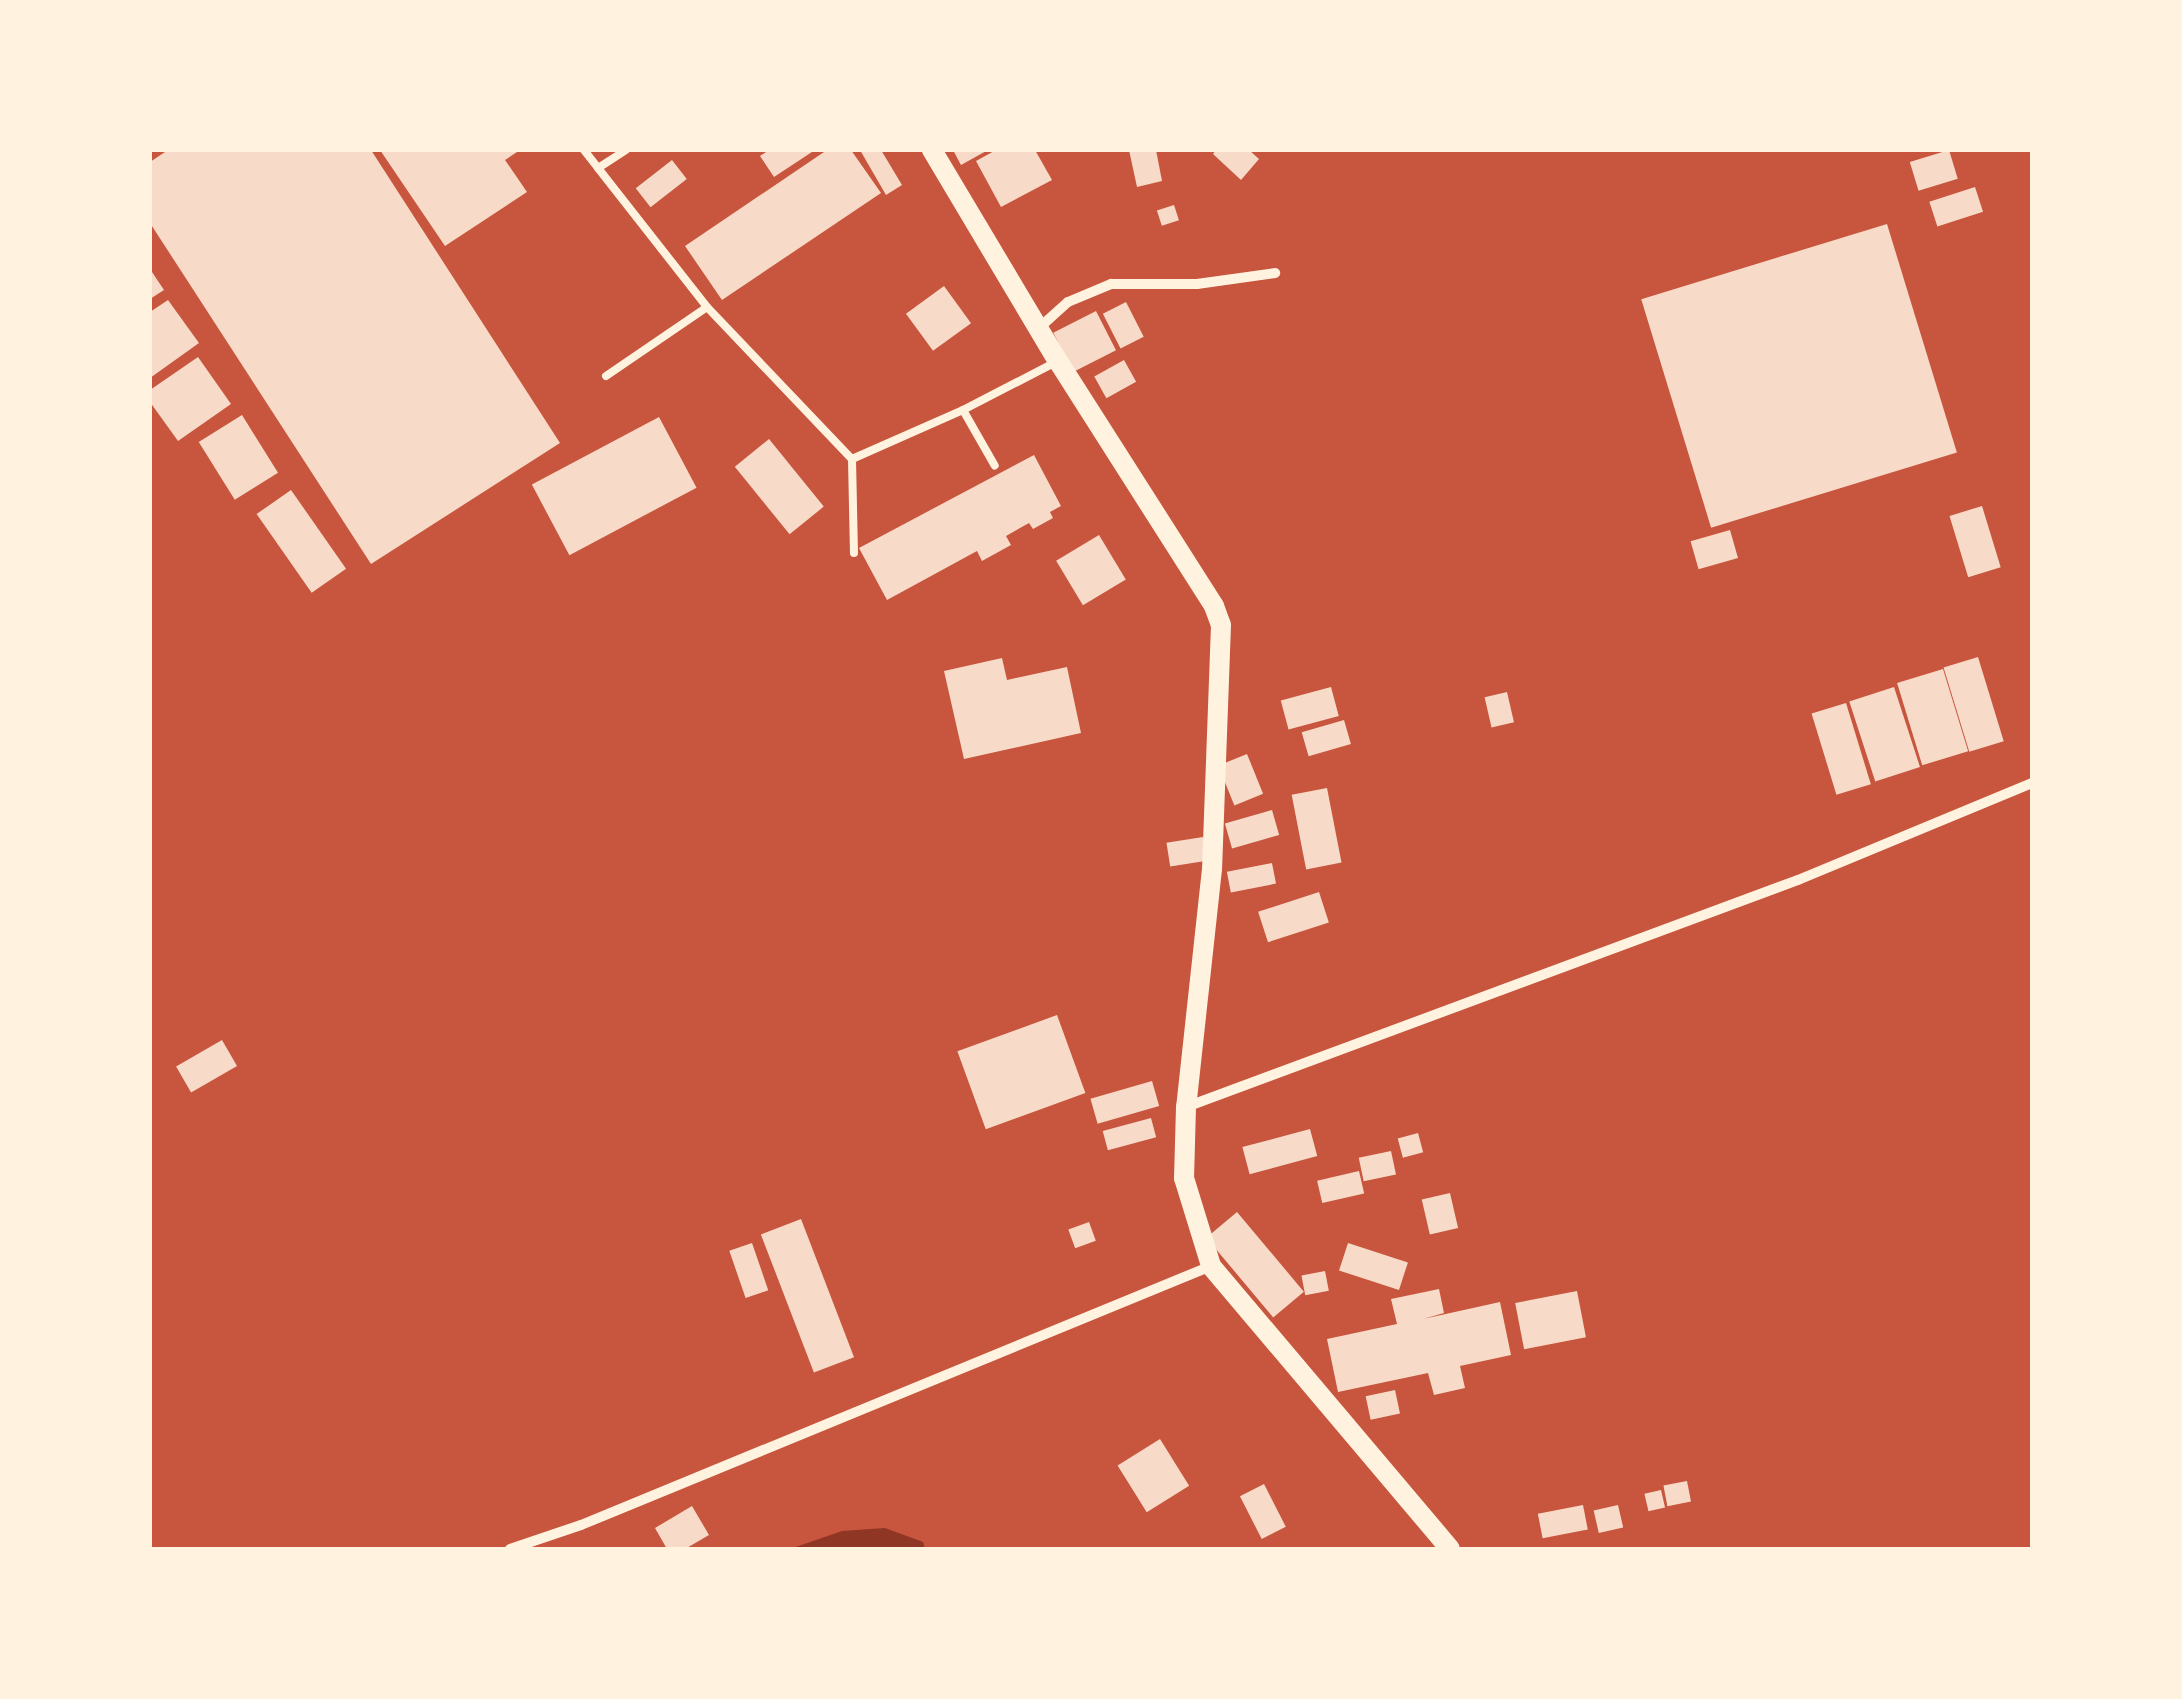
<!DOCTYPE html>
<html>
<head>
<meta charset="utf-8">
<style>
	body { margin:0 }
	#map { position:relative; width:2182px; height:1699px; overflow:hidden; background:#c8553d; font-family:Roboto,sans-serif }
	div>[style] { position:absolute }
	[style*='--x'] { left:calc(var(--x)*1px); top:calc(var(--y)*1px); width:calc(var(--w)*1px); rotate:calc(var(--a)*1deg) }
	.water>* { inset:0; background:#8f3625 }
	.building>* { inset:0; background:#f7dbc8; transform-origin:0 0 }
	.service>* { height:8px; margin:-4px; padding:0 4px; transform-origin:4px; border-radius:4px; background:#fff3e0 }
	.minor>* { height:10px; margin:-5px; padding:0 5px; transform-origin:5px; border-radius:5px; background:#fff3e0 }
	.secondary>* { height:20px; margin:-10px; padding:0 10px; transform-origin:10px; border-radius:10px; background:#fff3e0 }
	span { translate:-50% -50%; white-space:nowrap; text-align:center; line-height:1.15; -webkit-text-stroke:9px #fff3e0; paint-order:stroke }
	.frame { position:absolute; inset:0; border:152px solid #fff3e0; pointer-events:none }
</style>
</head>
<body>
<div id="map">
	<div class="water">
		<i style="clip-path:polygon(885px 1528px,923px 1542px,925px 1549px,790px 1549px,842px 1531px)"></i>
	</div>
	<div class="building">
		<i style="clip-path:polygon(168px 150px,371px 150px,560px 443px,371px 564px,150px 223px,150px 162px)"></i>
		<i style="clip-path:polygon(380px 150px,520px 150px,505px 160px,527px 192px,445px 246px)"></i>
		<i style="clip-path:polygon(769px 150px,815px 150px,774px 177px,760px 156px)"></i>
		<i style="clip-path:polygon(827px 150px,851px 150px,881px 193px,722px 300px,685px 246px)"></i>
		<i style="clip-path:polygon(860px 150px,881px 150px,902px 185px,886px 195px)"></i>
		<i style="clip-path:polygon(953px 150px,988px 150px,961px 165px)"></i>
		<i style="clip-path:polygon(996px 150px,1035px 150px,1052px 180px,1001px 207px,976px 161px)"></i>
		<i style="clip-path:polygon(1129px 150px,1156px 150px,1162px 181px,1137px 187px)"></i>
		<i style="clip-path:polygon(1216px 150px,1249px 150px,1259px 159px,1241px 180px,1213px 154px)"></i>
		<i style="left:1949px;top:150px;width:30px;height:41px;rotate:73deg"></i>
		<i style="left:672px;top:160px;width:24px;height:46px;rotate:52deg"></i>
		<i style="left:1975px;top:187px;width:26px;height:48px;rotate:72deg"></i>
		<i style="left:1174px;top:205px;width:16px;height:18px;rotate:72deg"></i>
		<i style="left:1887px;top:224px;width:239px;height:257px;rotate:73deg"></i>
		<i style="clip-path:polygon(150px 269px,164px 290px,150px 299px)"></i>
		<i style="left:944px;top:286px;width:46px;height:47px;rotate:54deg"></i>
		<i style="clip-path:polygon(168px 300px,199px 343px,150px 378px,150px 312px)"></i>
		<i style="left:1126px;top:302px;width:39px;height:26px;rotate:63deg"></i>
		<i style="left:1096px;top:311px;width:44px;height:48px;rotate:63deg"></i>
		<i style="clip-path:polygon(198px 357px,231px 404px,178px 441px,150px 402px,150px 390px)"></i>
		<i style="left:1124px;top:360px;width:25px;height:34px;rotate:61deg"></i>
		<i style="left:242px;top:415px;width:68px;height:51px;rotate:58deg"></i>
		<i style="left:659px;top:417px;width:80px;height:144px;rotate:62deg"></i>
		<i style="left:769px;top:439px;width:87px;height:44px;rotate:51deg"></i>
		<i style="clip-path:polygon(1034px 455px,1061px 506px,1050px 512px,1053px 518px,1033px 529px,1029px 523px,1006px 536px,1011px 545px,982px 561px,977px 551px,887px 600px,859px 548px)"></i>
		<i style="left:291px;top:490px;width:96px;height:42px;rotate:55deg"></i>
		<i style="left:1982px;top:506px;width:64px;height:34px;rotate:73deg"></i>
		<i style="left:1730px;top:530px;width:29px;height:41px;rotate:74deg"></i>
		<i style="left:1099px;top:535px;width:52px;height:50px;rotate:59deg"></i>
		<i style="left:1978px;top:657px;width:88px;height:36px;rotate:73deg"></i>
		<i style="clip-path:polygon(1002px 658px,1007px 680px,1067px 667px,1081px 733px,964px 759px,944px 671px)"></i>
		<i style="left:1943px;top:669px;width:86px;height:48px;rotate:73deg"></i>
		<i style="left:1331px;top:687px;width:30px;height:52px;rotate:75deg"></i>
		<i style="left:1894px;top:687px;width:84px;height:47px;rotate:72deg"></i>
		<i style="left:1507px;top:692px;width:31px;height:23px;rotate:77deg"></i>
		<i style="left:1846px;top:703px;width:85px;height:36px;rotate:73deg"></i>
		<i style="left:1344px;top:720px;width:25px;height:44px;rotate:74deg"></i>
		<i style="left:1247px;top:754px;width:43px;height:31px;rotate:68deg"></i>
		<i style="left:1327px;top:788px;width:76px;height:36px;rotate:79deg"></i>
		<i style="left:1272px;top:810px;width:26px;height:49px;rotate:74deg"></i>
		<i style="left:1203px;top:837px;width:24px;height:37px;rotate:81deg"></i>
		<i style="left:1272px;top:863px;width:21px;height:46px;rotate:79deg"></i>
		<i style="left:1319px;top:892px;width:32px;height:64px;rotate:72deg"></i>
		<i style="left:1057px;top:1015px;width:83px;height:106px;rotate:70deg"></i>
		<i style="left:222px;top:1040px;width:30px;height:53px;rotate:60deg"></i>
		<i style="left:1152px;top:1081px;width:26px;height:64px;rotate:74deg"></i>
		<i style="left:1151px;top:1118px;width:20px;height:50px;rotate:75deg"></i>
		<i style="left:1310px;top:1129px;width:28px;height:70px;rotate:75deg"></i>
		<i style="left:1418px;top:1133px;width:20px;height:21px;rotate:75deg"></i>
		<i style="left:1391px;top:1151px;width:24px;height:33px;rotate:78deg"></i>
		<i style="left:1359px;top:1171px;width:23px;height:43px;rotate:77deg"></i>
		<i style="left:1450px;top:1193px;width:36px;height:29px;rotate:77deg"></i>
		<i style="left:1237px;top:1212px;width:104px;height:40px;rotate:50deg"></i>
		<i style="left:801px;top:1219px;width:148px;height:43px;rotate:69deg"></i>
		<i style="left:1089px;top:1222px;width:20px;height:22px;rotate:70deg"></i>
		<i style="left:752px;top:1243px;width:50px;height:24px;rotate:71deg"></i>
		<i style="left:1348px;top:1243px;width:63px;height:29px;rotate:18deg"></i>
		<i style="left:1325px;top:1271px;width:20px;height:24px;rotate:79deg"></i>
		<i style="clip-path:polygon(1439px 1289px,1444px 1313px,1423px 1319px,1500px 1302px,1511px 1355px,1460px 1366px,1465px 1388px,1434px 1395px,1428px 1373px,1338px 1392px,1327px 1339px,1397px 1324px,1391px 1299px)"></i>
		<i style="left:1577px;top:1291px;width:47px;height:63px;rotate:79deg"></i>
		<i style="left:1395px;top:1390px;width:24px;height:30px;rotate:78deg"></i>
		<i style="left:1160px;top:1439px;width:55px;height:50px;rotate:58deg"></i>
		<i style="left:1687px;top:1481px;width:21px;height:24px;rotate:79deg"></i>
		<i style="left:1264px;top:1484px;width:48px;height:27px;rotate:63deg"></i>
		<i style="left:1661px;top:1490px;width:18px;height:17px;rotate:77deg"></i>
		<i style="left:1583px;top:1505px;width:25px;height:46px;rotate:79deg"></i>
		<i style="left:1618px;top:1505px;width:23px;height:25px;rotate:77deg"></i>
		<i style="clip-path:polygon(692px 1506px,709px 1535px,685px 1549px,667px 1549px,655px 1528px)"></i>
	</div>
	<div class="service">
		<i style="--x:584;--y:150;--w:23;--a:52"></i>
		<i style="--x:626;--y:150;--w:33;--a:147"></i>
		<i style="--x:598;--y:168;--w:177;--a:51.9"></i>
		<i style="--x:606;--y:376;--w:122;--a:-34.3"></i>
		<i style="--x:707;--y:307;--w:210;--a:46.4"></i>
		<i style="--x:852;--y:459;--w:121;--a:-23.8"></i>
		<i style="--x:963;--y:410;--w:107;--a:-27.3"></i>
		<i style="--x:963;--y:410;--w:64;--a:60.3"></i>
		<i style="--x:852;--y:459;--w:94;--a:88.8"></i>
	</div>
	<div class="minor">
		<i style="--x:1039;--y:328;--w:39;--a:-42"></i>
		<i style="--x:1068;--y:302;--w:47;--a:-22.7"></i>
		<i style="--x:1111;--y:284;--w:86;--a:0"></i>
		<i style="--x:1197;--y:284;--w:79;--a:-8"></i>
		<i style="--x:1186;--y:1107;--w:653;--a:-20.35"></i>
		<i style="--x:1798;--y:880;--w:253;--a:-22.5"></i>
		<i style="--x:510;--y:1549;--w:75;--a:-18.7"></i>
		<i style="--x:581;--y:1525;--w:681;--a:-22.35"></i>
	</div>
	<div class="secondary">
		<i style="--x:932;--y:150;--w:246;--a:59.2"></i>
		<i style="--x:1058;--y:361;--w:290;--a:57.5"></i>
		<i style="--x:1214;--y:606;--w:20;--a:70"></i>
		<i style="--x:1221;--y:625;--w:244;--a:92.1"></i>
		<i style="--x:1212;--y:869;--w:239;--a:96.2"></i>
		<i style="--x:1186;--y:1107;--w:71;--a:91.6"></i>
		<i style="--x:1184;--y:1178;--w:92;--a:72.9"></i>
		<i style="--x:1211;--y:1266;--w:370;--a:49.8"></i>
	</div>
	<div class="frame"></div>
</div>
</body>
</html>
